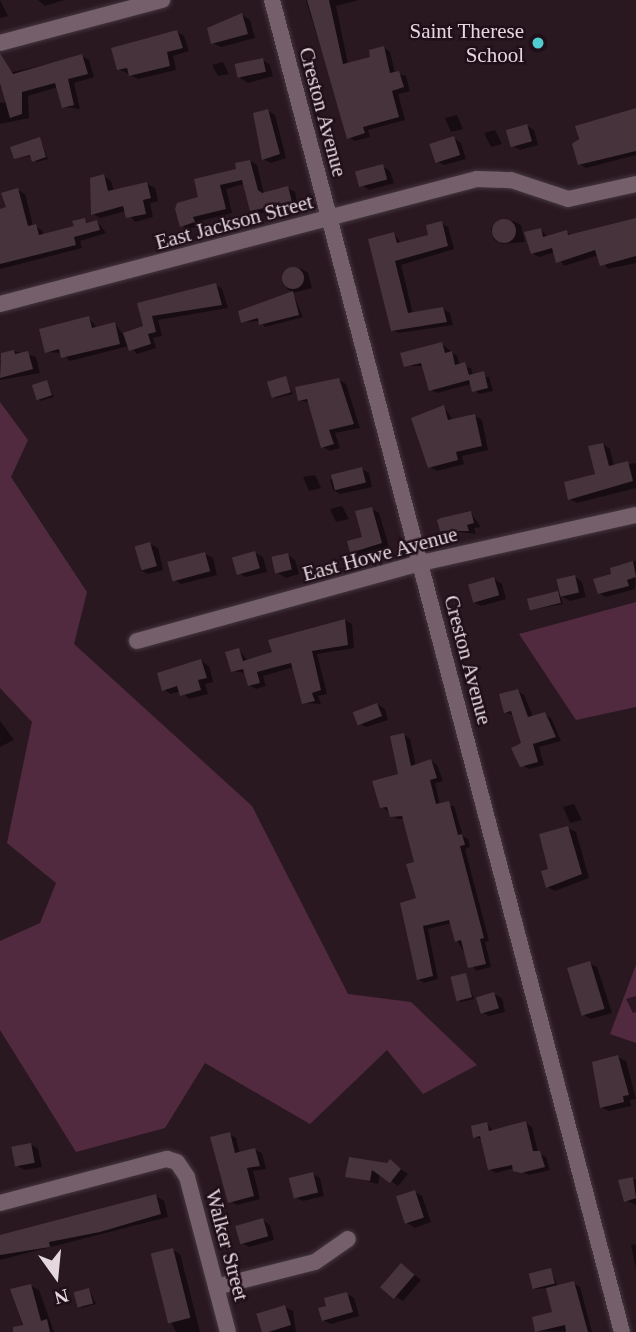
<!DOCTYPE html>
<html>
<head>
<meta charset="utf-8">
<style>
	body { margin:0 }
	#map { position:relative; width:636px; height:1332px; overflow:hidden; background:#2a1821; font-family:Georgia,serif }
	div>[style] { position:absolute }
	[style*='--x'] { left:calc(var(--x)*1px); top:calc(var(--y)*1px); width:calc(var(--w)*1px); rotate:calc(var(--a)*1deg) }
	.green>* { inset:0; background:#512a3f }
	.shadow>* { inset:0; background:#0007 }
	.building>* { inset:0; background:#46333c; transform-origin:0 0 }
	.round { border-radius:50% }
	.roads { filter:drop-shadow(0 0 2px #44373d) drop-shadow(0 0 2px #44373d) }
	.minor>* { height:16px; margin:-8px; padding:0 8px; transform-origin:8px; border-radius:8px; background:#755f6a }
	.dots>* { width:19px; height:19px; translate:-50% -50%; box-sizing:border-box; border:4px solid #200f18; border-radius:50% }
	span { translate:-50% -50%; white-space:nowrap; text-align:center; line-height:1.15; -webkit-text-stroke:5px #200f18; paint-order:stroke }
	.poi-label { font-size:21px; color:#e4d7dd }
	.right { translate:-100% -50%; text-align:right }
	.street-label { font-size:21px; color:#e4d7dd }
	.north { position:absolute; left:21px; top:1241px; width:70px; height:70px; -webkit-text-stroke:5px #200f18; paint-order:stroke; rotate:165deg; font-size:19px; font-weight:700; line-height:28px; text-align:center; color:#e4d7dd }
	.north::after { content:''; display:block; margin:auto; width:24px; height:32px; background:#e4d7dd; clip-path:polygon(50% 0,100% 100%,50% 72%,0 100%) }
</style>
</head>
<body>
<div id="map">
	<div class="green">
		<i style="clip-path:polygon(0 402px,28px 440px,11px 477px,87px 592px,74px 644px,252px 806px,348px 994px,411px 1002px,477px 1065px,423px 1094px,387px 1050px,310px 1124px,205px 1063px,165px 1128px,76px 1152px,0 1030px,0 941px,40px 923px,56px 883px,7px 843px,32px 722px,0 688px)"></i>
		<i style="clip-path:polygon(636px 602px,636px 707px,576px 720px,519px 634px)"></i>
		<i style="clip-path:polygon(636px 965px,636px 1043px,610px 1034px)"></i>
	</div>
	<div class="shadow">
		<i style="clip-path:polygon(0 0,8px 16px,0 18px)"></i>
		<i style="clip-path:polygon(38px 0,64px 0,45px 6px)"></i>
		<i style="clip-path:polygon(306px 0,359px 0,336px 6px,348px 64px,373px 58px,384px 48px,390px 52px,395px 73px,406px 76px,410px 91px,398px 94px,405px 120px,368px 130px,370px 137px,355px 141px,348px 137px)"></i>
		<i style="clip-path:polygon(242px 15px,250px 20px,255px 38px,221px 47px,213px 43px)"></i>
		<i style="clip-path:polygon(177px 32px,184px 36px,189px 51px,173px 56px,176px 70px,138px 79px,119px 69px)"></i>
		<i style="clip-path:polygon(82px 56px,89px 60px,94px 77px,74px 83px,80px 109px,63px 107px,58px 87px,28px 96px,29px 118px,0 124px,0 103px,7px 102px,0 75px)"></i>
		<i style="clip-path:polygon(263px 60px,270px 65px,273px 76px,248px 83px,240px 78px)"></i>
		<i style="clip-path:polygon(223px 62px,229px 74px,218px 76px,212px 65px)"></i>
		<i style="clip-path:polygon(636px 108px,636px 155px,586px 168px,579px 164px,577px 127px)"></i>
		<i style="clip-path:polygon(268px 111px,275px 115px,286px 158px,271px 163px,263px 159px)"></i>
		<i style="clip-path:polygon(457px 115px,463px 129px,451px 132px,445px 118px)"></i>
		<i style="clip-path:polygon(527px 126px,534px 130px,538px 145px,520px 150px,512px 145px)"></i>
		<i style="clip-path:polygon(495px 130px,502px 144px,491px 147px,484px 133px)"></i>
		<i style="clip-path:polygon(454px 138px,461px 143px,466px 159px,444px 165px,436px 161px)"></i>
		<i style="clip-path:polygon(40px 139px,48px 159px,37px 162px,32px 156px,16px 158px)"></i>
		<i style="clip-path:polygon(250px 161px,257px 165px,264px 194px,288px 188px,295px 192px,298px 206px,258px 214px,251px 210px,244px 184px,226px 189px,232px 213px,200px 221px,201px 226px,188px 229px,181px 225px,200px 198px)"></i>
		<i style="clip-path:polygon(382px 166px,390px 171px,394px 183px,369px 190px,362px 185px)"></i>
		<i style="clip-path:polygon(104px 176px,111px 181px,114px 192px,147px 184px,155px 188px,158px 201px,150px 203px,153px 217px,135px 222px,126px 211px,100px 218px,93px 214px)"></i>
		<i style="clip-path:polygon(18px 190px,25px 194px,33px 226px,42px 230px,44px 236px,76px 227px,75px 223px,97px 221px,106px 233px,80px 241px,82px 248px,0 269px,0 211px,8px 209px)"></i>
		<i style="clip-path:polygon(636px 219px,636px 263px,608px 269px,599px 255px,564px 266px,555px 252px,539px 257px,532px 253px,541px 230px,548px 237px,566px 232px,573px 236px)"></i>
		<i style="clip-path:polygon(513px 221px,521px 225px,525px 242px,502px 244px,494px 240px,491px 228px)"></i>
		<i style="clip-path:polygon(441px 223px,448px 227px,454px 249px,401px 265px,413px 314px,443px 309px,450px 313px,453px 325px,399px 333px,393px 330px,394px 234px,401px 243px,431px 236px)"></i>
		<i style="clip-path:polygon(300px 268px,308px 273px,312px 288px,293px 293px,303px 317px,265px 327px,260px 321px,243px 322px,240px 312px,294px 293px,287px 289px,283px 273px)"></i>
		<i style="clip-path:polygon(216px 285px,222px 289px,228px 308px,158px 320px,162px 336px,153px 338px,156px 348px,137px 354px,129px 346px,70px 361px,62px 353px,47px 352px,89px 318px,97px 328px,115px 324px,123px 334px,145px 327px,139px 305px)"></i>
		<i style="clip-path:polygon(442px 344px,457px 356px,460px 366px,471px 368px,473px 376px,489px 377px,493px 391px,479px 394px,471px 384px,437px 393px,431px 390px,424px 366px,405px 366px)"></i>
		<i style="clip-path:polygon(14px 351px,36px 357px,40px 373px,0 380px,0 361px)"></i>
		<i style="clip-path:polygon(286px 378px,293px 394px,276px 398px,273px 397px)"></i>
		<i style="clip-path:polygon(339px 380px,346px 384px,360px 428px,335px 433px,340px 448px,330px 451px,323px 447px,310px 403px,299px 400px)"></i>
		<i style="clip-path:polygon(47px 382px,54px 397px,40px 401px,37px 399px)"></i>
		<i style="clip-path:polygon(444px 407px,453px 420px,475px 416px,482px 420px,488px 450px,462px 456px,464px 464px,437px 471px,430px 467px)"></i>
		<i style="clip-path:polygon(603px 444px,610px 449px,614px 467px,636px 463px,636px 488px,577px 503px,570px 499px,597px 475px)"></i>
		<i style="clip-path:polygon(362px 469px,369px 473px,372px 487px,340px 494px,333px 490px,330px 480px)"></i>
		<i style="clip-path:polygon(315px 475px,321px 488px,309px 491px,303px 477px)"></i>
		<i style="clip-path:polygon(342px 506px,349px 519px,336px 522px,330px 509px)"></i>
		<i style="clip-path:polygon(372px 509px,379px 513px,389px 547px,358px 555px,351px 551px,365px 538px)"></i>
		<i style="clip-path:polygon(471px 513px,481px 527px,474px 528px,476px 534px,442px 530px)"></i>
		<i style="clip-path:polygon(150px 544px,158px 548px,163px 570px,148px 574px,140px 570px)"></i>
		<i style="clip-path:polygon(255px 553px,263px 557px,267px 572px,246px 577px,238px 573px)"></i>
		<i style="clip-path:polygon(205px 554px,213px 558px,217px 575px,181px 584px,173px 579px)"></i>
		<i style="clip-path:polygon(288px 555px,295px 560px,299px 574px,286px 578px,278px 573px)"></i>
		<i style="clip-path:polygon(636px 561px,635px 589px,606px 597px,599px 593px,613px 575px,612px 569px)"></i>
		<i style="clip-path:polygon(575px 577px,582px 582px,586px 597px,570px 601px,561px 596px,563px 604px,531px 610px,557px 593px,562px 596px)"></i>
		<i style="clip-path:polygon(494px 579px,502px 584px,506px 599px,481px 606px,474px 602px)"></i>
		<i style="clip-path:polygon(345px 620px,352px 624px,354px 648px,317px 654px,327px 694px,318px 696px,321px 704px,304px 703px,294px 667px,263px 676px,266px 686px,256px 689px,249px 685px,246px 673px,232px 671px,239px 650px,248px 661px,274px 653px,270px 641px)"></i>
		<i style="clip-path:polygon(201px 661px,209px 666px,213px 682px,205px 684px,208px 694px,189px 699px,181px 691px,171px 694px,164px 690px)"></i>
		<i style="clip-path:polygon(517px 691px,524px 695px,533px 717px,544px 714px,551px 718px,561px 741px,539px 747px,544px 765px,529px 769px,522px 765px,523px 744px,512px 715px,506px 712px)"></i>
		<i style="clip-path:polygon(377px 704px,385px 709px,388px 720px,366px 727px,358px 723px)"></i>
		<i style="clip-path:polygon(0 721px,14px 740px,0 747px)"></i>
		<i style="clip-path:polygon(404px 735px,410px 739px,416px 766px,431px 761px,437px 765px,443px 781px,435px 783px,440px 805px,454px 806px,463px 836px,468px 839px,470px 847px,465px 849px,489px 941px,485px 942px,491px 967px,476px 971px,457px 941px,452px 923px,428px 929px,438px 979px,424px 983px,418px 979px,416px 864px,405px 819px,397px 819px,382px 807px,400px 775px)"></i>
		<i style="clip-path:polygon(574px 804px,582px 820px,570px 823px,563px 807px)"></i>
		<i style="clip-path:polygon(568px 828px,576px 832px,589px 878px,555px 891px,547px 887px)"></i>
		<i style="clip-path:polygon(589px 963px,597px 967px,612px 1013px,591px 1019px,584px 1015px)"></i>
		<i style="clip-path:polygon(465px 975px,474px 999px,461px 1002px,458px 1000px)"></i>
		<i style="clip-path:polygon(494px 994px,502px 998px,505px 1012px,489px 1016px,481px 1012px)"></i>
		<i style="clip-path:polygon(636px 996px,636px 1012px,633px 1013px,626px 999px)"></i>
		<i style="clip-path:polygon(618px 1057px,626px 1061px,636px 1099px,630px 1100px,631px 1106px,609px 1111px,601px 1107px)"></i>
		<i style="clip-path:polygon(526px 1123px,532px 1127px,538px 1153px,546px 1157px,550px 1170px,529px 1175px,514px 1168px,496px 1173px,490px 1169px,483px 1140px,475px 1137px,487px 1124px,494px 1132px)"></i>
		<i style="clip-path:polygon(229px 1134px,236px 1138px,240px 1154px,255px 1150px,262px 1153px,266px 1169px,253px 1171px,260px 1199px,237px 1205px,230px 1201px)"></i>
		<i style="clip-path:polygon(30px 1144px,38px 1149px,42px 1167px,25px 1170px,17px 1166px)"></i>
		<i style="clip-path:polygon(390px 1162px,408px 1174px,398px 1186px,380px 1173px,378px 1184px,347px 1176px)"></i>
		<i style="clip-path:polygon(312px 1174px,320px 1178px,324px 1196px,303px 1201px,295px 1197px)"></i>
		<i style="clip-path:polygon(633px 1179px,636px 1180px,636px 1205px,625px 1200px)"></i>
		<i style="clip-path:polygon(415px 1192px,422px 1196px,431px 1222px,415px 1228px,407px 1223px)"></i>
		<i style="clip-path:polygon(156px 1196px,164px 1201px,168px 1217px,0 1260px,0 1238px)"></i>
		<i style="clip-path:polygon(262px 1220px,270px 1225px,274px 1240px,249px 1247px,242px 1243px)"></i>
		<i style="clip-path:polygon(636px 1244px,636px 1269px,631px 1245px)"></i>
		<i style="clip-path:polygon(173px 1250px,180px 1254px,200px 1332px,176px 1332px,164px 1308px,153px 1254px)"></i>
		<i style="clip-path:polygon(409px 1270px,421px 1280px,403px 1301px,396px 1297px)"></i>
		<i style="clip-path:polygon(551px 1270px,558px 1287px,573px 1283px,580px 1287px,592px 1332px,537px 1331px,554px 1313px,548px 1288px,534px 1289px)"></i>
		<i style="clip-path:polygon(31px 1286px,39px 1290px,54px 1332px,24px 1332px,12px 1291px)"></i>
		<i style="clip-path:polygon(89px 1289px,96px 1304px,82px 1308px,79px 1306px)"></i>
		<i style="clip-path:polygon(347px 1294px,354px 1298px,359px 1316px,331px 1324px,323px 1320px)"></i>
		<i style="clip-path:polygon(285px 1307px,293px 1311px,296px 1332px,263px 1332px,258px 1314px)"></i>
	</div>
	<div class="building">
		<i style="clip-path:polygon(307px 0,329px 0,343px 64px,370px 57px,369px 50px,384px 46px,390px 73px,399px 71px,404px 87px,392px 91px,399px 117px,363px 127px,365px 133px,347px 139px)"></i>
		<i style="clip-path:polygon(242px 13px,248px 34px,211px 44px,207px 28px)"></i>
		<i style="clip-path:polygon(177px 30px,183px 48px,167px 52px,170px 66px,129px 76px,127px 68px,117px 70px,111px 48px)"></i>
		<i style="clip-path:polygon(0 53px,13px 74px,82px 54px,88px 74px,68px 79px,74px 105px,62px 108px,55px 83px,22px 92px,22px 114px,10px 118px,0 83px)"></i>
		<i style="left:263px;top:58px;width:14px;height:29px;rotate:78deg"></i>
		<i style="clip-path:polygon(636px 108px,636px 151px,578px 165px,572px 144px,579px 139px,575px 126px)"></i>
		<i style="clip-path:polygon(268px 109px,280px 154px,262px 160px,253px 113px)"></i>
		<i style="left:527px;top:124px;width:18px;height:22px;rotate:74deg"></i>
		<i style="left:454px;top:136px;width:20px;height:26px;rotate:72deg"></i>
		<i style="clip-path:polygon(40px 137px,46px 157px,32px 162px,30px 155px,14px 159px,10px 147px)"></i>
		<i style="clip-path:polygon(250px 160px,258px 190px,262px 193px,288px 186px,292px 202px,250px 211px,242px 180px,220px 185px,226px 209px,193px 217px,195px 222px,180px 227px,175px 209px,177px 203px,198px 197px,194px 179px,236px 169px,235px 163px)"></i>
		<i style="left:383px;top:164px;width:16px;height:29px;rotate:75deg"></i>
		<i style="clip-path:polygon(104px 174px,108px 191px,147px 182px,151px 198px,143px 200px,146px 214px,126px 218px,123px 206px,91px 215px,90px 178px)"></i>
		<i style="clip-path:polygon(18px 188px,28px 226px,36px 224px,39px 235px,74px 226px,72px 221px,85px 218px,86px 223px,97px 220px,100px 230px,74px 237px,76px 245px,0 264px,0 209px,6px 207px,1px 193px)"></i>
		<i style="clip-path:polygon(636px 218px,636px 256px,600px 266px,595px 250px,556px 263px,552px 248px,531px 254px,524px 232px,541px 228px,543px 237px,567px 230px,568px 235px)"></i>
		<i class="round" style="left:492px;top:219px;width:24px;height:24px"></i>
		<i style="clip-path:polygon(442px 221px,448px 246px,395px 261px,408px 313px,443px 307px,447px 322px,391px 331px,368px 239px,394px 232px,397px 243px,428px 235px,426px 225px)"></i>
		<i class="round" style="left:282px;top:267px;width:22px;height:22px"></i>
		<i style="clip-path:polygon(216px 283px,222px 305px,152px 316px,156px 332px,148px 334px,151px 344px,129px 351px,123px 333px,143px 326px,137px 303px)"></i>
		<i style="clip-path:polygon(293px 291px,299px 315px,259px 325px,258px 318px,241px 323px,238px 311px)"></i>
		<i style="clip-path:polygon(89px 316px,92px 328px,115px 322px,120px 344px,61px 358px,59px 349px,45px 353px,39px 329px)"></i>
		<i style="clip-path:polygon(442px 342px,445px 353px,452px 351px,455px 365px,465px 362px,469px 375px,484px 371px,488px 388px,472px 392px,469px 380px,429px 391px,421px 363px,404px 367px,400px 353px)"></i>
		<i style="clip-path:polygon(14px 350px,15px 354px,28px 351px,33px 369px,0 378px,1px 353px)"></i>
		<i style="left:286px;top:376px;width:17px;height:20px;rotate:73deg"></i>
		<i style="clip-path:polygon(339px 378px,354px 424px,329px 430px,334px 444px,321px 448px,307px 399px,298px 401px,295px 387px)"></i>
		<i style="left:47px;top:380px;width:16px;height:16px;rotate:72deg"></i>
		<i style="clip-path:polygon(444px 405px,448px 420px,475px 414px,482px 446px,456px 452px,458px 460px,428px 468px,411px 418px)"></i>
		<i style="clip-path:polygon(603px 443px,609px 466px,628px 461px,633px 481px,568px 500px,564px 482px,595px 474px,588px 446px)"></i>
		<i style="left:362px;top:467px;width:16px;height:32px;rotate:76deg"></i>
		<i style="clip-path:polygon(372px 507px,382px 543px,350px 553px,347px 541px,362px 537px,355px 511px)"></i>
		<i style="clip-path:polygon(471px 511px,474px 523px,467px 525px,469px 531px,440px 531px,437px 520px,441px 518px)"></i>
		<i style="left:150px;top:542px;width:25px;height:16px;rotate:74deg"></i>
		<i style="left:255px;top:551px;width:18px;height:24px;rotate:74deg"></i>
		<i style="left:205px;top:552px;width:20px;height:39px;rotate:75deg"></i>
		<i style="left:288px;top:553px;width:17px;height:17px;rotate:77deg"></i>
		<i style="clip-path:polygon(633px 561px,636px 577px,627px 580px,629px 586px,598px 594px,593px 579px,611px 574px,610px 568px)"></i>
		<i style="left:575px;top:575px;width:18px;height:19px;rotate:77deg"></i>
		<i style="left:494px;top:577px;width:19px;height:27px;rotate:74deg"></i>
		<i style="left:558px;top:591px;width:12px;height:32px;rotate:76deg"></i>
		<i style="clip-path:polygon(345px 619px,348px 645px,312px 651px,321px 690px,312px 693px,315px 701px,302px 704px,291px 663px,257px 672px,260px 683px,248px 686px,243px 669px,231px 672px,225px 652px,239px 648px,243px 661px,272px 652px,268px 640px)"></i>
		<i style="clip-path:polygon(201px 659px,207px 678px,198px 680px,201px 690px,180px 696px,177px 686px,162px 691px,157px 673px)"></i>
		<i style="clip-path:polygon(518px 689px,528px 717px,545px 712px,556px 737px,533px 744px,538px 762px,520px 767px,511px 748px,521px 743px,511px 711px,504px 713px,499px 694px)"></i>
		<i style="left:377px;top:703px;width:14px;height:26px;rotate:69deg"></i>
		<i style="clip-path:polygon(404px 733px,411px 766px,431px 759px,437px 778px,430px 780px,436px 804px,449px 801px,458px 835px,462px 834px,465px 845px,460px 846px,484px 938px,480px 939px,486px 964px,468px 968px,461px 940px,455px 942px,449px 920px,423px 926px,433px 976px,417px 980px,400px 903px,416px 898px,406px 864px,414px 862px,402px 816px,390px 817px,387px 807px,380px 808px,372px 781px,398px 774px,390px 736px)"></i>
		<i style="clip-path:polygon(568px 826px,582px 874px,546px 888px,541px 871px,548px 869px,539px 834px)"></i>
		<i style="left:590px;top:961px;width:50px;height:24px;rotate:73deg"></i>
		<i style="left:466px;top:973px;width:25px;height:16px;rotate:76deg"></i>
		<i style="left:494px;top:992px;width:17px;height:19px;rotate:73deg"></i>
		<i style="clip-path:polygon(618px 1055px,629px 1095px,623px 1096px,624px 1102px,600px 1108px,592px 1062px)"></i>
		<i style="clip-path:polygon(526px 1121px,533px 1151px,540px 1151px,545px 1167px,521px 1173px,513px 1171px,512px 1165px,488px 1170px,480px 1136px,473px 1138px,471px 1126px,487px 1122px,489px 1131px)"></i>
		<i style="clip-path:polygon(230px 1132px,235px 1153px,255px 1148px,260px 1166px,247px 1168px,254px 1196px,228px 1203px,210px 1137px)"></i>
		<i style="left:31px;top:1143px;width:20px;height:20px;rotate:79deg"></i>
		<i style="clip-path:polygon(349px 1157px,387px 1163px,390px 1159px,401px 1169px,390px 1183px,372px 1170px,370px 1181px,345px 1177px)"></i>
		<i style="left:313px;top:1172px;width:21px;height:25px;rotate:76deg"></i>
		<i style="clip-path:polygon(633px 1177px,636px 1198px,624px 1202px,618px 1180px)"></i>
		<i style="left:415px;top:1190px;width:29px;height:20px;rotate:72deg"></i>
		<i style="clip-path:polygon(156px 1194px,161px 1214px,100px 1232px,49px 1242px,50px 1247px,0 1255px,0 1235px)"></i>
		<i style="left:263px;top:1218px;width:19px;height:29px;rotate:74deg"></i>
		<i style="left:173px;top:1248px;width:72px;height:23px;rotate:76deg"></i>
		<i style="left:401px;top:1263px;width:18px;height:32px;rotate:41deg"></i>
		<i style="left:551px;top:1268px;width:16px;height:23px;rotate:76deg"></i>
		<i style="clip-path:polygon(574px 1281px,588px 1332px,566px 1332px,565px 1325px,535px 1332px,532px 1317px,552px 1312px,546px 1288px)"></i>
		<i style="clip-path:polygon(31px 1284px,41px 1321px,47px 1319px,50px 1332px,13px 1332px,13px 1327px,23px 1325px,10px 1289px)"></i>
		<i style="left:89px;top:1288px;width:16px;height:16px;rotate:75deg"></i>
		<i style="clip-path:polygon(347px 1292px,353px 1312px,322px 1321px,318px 1308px,326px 1306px,324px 1298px)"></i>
		<i style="left:285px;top:1305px;width:21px;height:30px;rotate:73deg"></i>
	</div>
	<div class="roads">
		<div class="minor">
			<i style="--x:272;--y:0;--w:1377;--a:75.28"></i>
			<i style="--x:0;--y:43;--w:168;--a:-14.9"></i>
			<i style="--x:0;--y:304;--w:493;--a:-14.7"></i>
			<i style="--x:477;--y:179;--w:34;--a:2"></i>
			<i style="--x:511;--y:180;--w:60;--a:18.4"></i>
			<i style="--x:568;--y:199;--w:70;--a:-12.4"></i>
			<i style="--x:137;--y:641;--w:295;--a:-15.4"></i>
			<i style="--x:421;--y:563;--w:220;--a:-12.6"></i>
			<i style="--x:0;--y:1203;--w:173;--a:-14.8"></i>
			<i style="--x:167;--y:1159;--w:10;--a:17"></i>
			<i style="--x:177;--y:1162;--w:18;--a:56"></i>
			<i style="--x:187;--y:1177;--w:160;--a:75.2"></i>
			<i style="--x:216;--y:1287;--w:102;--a:-14.2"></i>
			<i style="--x:315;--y:1262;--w:40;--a:-34.9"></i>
		</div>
	</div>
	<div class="dots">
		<i style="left:538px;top:43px;background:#52cdcf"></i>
	</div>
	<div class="poi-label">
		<span class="right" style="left:524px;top:43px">Saint Therese<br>School</span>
	</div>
	<div class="street-label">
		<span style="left:323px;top:112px;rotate:75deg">Creston Avenue</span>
		<span style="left:234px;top:222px;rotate:-15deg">East Jackson Street</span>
		<span style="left:380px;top:554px;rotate:-15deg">East Howe Avenue</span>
		<span style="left:468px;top:660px;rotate:75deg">Creston Avenue</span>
		<span style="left:227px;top:1245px;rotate:75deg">Walker Street</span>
	</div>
	<div class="north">N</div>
</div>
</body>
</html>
